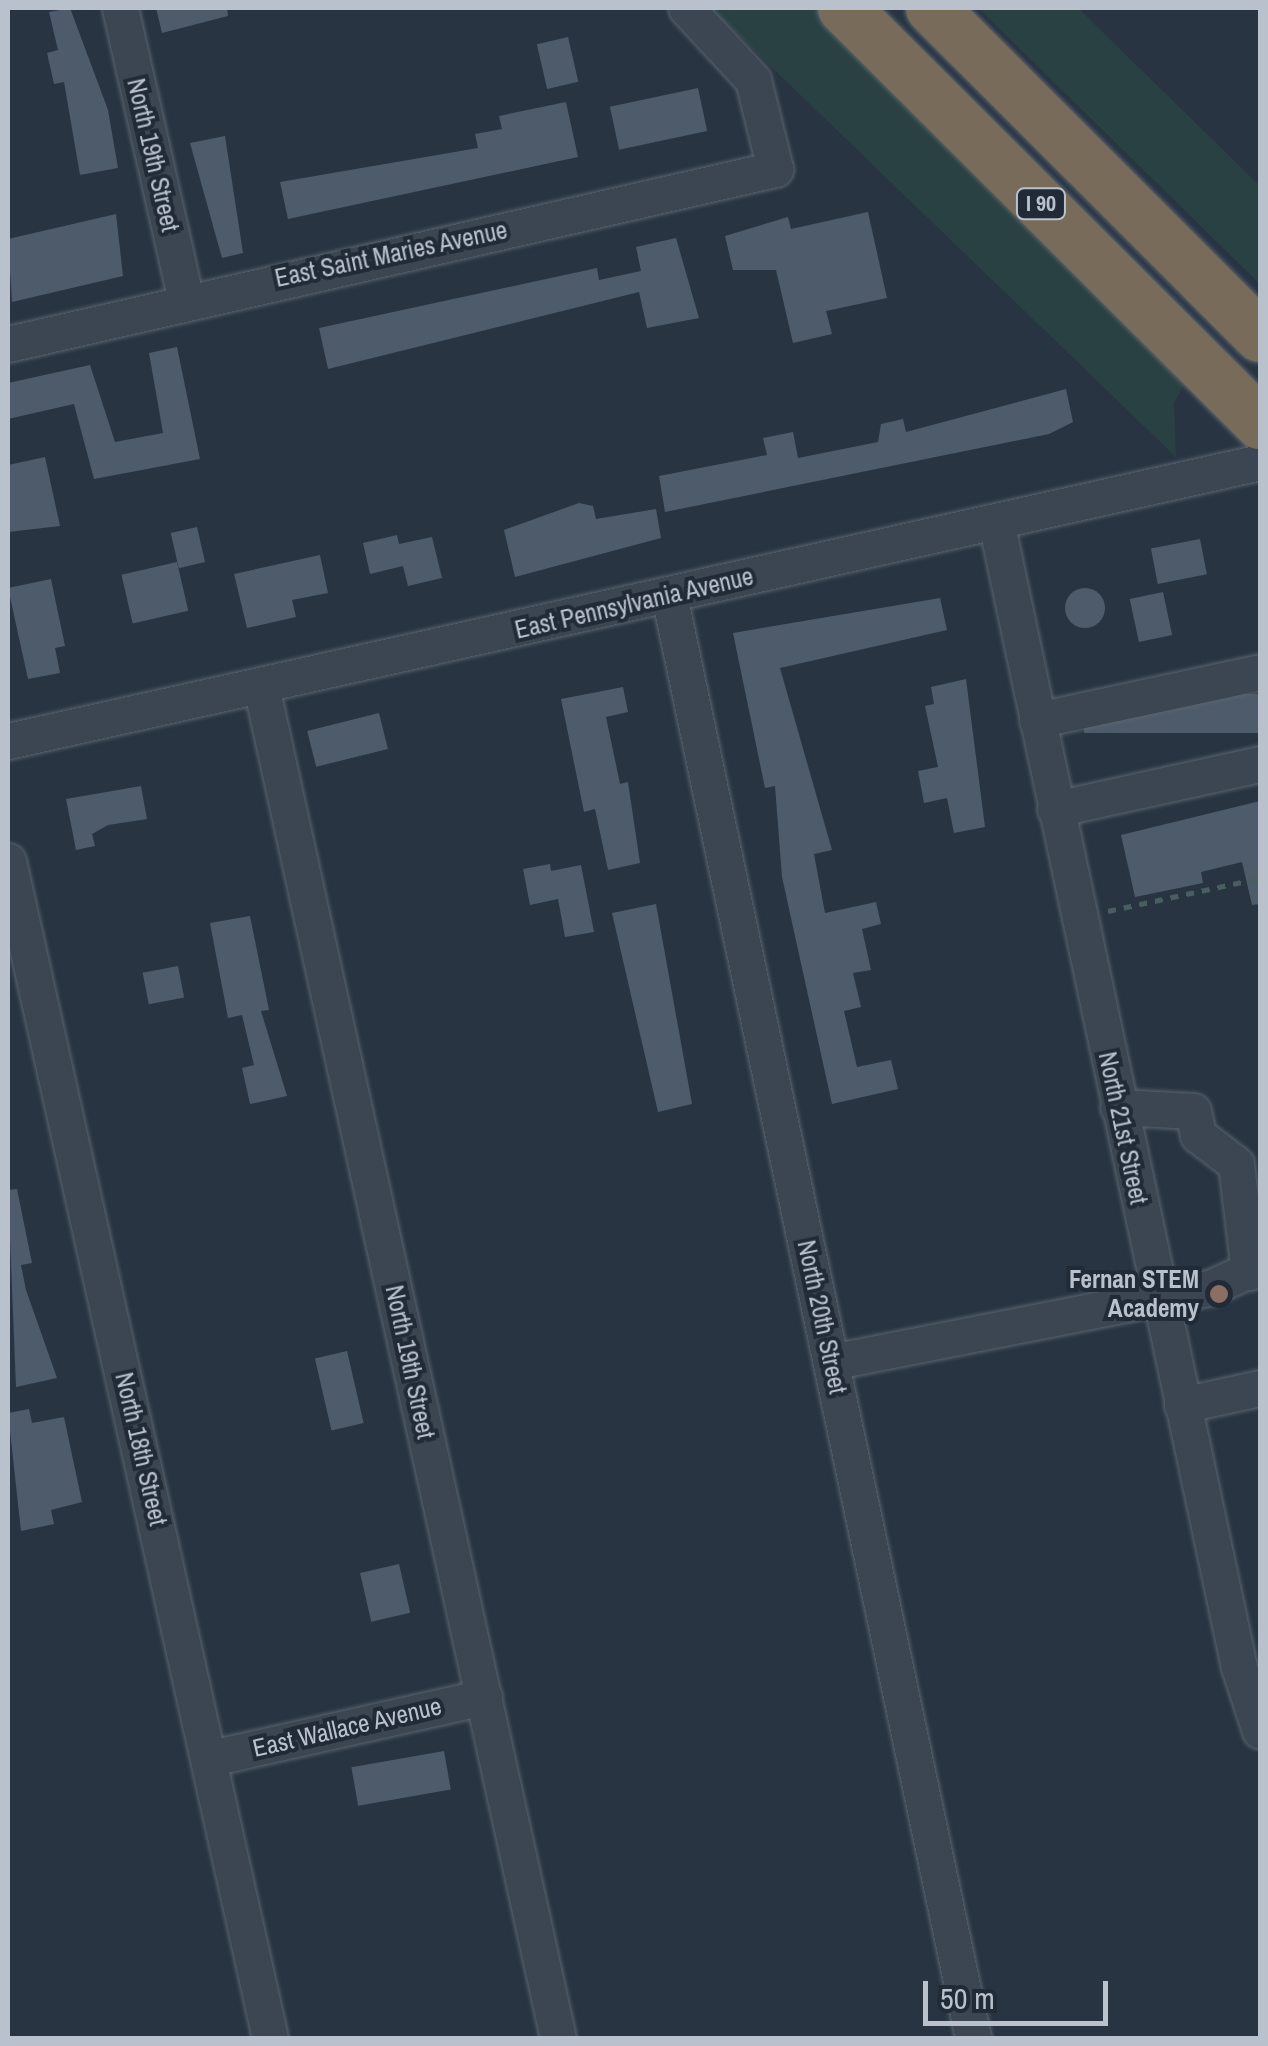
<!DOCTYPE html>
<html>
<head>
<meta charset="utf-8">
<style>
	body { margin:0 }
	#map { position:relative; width:1268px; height:2046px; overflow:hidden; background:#283442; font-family:"Archivo Narrow",sans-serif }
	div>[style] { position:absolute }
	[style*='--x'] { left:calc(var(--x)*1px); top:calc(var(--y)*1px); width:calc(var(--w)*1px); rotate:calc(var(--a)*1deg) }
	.green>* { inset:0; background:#2a4143 }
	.building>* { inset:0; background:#4e5b6b; transform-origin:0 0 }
	.round { border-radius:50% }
	.path>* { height:5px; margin-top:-2.5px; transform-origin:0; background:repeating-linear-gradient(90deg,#485e60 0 8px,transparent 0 16px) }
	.roads { filter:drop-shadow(0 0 2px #5a646f) drop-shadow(0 0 2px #5a646f) }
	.minor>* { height:35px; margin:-17.5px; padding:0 17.5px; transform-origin:17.5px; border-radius:17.5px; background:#3c4652 }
	.highway>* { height:52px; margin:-26px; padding:0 26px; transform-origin:26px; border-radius:26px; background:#786b59 }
	.dots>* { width:28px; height:28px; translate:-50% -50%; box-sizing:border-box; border:5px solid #212b38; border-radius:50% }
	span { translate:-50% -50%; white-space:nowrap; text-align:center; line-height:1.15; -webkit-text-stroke:8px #212b38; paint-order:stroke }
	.shield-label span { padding:2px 8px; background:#212b38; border:2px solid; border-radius:8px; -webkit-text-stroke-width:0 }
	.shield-label { font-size:22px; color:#b9c1cc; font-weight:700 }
	.street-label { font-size:25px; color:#b9c1cc }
	.poi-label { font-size:25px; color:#b9c1cc; font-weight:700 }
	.right { translate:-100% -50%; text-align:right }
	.frame { position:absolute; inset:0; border:10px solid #b9c1cc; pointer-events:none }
	.scale { position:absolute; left:923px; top:1981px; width:185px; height:45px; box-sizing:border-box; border:5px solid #b9c1cc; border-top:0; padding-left:12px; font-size:30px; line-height:35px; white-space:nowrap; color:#b9c1cc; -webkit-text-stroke:8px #212b38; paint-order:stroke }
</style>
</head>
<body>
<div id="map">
	<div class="green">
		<i style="clip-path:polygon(710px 8px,816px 8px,1190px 374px,1174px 403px,1176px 457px)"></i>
		<i style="clip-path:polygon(978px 8px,1078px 8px,1260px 186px,1260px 284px)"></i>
	</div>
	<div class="building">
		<i style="clip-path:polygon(70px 8px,108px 110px,118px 168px,80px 175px,64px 82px,54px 84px,47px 53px,58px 50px,49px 12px)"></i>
		<i style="clip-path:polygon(156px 8px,227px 8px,228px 16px,162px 33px)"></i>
		<i style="left:568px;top:37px;width:46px;height:32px;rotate:77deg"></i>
		<i style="left:698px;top:88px;width:44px;height:90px;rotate:78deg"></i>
		<i style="clip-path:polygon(566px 102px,578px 157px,288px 219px,280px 182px,478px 148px,475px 134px,502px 129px,499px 116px)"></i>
		<i style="clip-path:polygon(225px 136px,243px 253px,222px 258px,190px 143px)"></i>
		<i style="clip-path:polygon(868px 212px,887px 298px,826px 311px,832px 334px,793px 343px,776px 270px,733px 270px,725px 236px,788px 217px,791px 229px)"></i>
		<i style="clip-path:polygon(116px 214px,123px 276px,12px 302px,8px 239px)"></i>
		<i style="clip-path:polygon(676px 238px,699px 318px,647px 328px,639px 292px,328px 369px,319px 328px,597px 268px,599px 280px,641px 271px,636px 247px)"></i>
		<i style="clip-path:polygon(177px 347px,200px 459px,94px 479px,74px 404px,8px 419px,8px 383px,90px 365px,115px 442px,163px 433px,149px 353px)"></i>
		<i style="clip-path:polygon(1066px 389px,1073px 422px,1049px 434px,665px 512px,659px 476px,767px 455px,763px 438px,793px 432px,798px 458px,878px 442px,881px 424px,903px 419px,906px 432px)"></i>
		<i style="clip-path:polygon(45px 457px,60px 526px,8px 532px,8px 465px)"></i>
		<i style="clip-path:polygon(579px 503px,593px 506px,596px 519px,656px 509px,661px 538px,515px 577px,504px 530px)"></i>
		<i style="left:197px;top:527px;width:36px;height:27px;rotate:77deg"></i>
		<i style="clip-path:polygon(397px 535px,399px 544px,432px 537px,442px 578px,408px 586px,403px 566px,370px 574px,363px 543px)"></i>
		<i style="left:1200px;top:539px;width:36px;height:50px;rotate:79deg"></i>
		<i style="clip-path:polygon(320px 555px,328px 593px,292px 600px,296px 617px,247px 628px,234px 574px)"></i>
		<i style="left:177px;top:562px;width:50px;height:57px;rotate:77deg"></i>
		<i style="clip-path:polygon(51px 579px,65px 646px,55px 648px,60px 673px,28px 679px,8px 588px)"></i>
		<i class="round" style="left:1065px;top:588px;width:40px;height:40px"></i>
		<i style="left:1163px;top:592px;width:44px;height:34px;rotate:78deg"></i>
		<i style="clip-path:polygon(940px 598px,947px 630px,780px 668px,832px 850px,814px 854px,825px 913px,876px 902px,881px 924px,862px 929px,871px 970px,853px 973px,861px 1007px,844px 1011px,857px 1067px,891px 1060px,898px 1089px,832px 1104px,782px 877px,775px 786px,765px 788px,733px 633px)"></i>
		<i style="clip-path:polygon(966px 679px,985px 827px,954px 833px,947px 798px,924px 803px,918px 771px,938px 767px,925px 706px,934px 704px,931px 687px)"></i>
		<i style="clip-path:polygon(623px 687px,628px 712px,606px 717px,620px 784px,628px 782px,640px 863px,608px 870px,595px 809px,584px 812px,561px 699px)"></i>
		<i style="left:1260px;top:694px;width:39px;height:176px;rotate:90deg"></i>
		<i style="left:379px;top:713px;width:37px;height:74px;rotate:76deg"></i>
		<i style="clip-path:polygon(141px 786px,147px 819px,108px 825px,92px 834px,95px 846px,76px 850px,66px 799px)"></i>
		<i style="clip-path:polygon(1260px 801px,1260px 904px,1252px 905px,1242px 862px,1201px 872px,1203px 883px,1135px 897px,1121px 835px)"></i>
		<i style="clip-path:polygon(550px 864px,551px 871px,581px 865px,594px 932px,565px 937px,558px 899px,530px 905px,523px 869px)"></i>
		<i style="clip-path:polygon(656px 904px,692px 1104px,658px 1112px,612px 913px)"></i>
		<i style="clip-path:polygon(250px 916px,269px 1010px,261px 1011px,287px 1096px,250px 1104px,242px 1068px,254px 1065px,242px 1015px,228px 1018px,210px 923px)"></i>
		<i style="left:178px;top:966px;width:32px;height:36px;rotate:79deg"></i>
		<i style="clip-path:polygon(17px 1189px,32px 1263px,21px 1265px,26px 1290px,57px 1378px,16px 1387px,8px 1190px)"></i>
		<i style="left:347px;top:1351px;width:74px;height:33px;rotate:77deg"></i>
		<i style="clip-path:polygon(29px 1409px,32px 1423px,64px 1417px,82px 1502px,51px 1510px,54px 1524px,21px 1531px,8px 1413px)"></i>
		<i style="left:399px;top:1564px;width:50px;height:40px;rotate:77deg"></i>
		<i style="left:444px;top:1751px;width:39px;height:94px;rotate:80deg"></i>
	</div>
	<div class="path">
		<i style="--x:1108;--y:911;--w:156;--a:-12.2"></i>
	</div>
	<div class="roads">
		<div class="minor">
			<i style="--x:120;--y:8;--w:301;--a:77.3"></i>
			<i style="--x:8;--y:344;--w:787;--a:-12.85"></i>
			<i style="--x:775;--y:169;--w:92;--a:-103.9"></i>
			<i style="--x:753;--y:80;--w:98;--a:-132.9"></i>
			<i style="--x:996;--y:522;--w:1171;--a:78.02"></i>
			<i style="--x:1239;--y:1667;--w:67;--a:71.8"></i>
			<i style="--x:669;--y:595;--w:1475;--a:78.1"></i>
			<i style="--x:261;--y:686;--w:1384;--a:77.61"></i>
			<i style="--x:1037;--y:720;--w:228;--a:-12.1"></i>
			<i style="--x:8;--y:741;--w:1283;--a:-12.56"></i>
			<i style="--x:1055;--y:809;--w:210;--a:-12.4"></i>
			<i style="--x:8;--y:861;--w:1206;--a:77.45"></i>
			<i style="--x:1118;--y:1107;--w:75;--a:3.1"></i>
			<i style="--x:1193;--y:1111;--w:25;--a:78"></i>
			<i style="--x:1198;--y:1135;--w:48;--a:37.3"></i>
			<i style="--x:1236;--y:1164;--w:109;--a:83.1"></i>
			<i style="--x:831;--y:1362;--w:388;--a:-11.1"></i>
			<i style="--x:1212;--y:1287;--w:53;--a:-24.6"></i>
			<i style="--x:1182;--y:1405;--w:80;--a:-12.3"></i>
			<i style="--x:211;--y:1758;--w:280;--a:-12.6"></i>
		</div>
		<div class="highway">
			<i style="--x:844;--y:8;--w:588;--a:44.93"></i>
			<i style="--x:932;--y:8;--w:464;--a:45"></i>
		</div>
	</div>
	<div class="dots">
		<i style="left:1219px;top:1294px;background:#8d6e63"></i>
	</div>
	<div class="shield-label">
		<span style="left:1041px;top:204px">I 90</span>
	</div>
	<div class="street-label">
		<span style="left:153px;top:155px;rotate:77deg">North 19th Street</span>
		<span style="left:391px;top:254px;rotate:-12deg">East Saint Maries Avenue</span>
		<span style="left:634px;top:603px;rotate:-13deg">East Pennsylvania Avenue</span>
		<span style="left:1123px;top:1128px;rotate:78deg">North 21st Street</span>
		<span style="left:822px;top:1317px;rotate:78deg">North 20th Street</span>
		<span style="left:410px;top:1362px;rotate:78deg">North 19th Street</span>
		<span style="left:141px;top:1449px;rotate:77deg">North 18th Street</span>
		<span style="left:347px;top:1727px;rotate:-13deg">East Wallace Avenue</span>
	</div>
	<div class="poi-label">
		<span class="right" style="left:1199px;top:1294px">Fernan STEM<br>Academy</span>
	</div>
	<div class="frame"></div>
	<div class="scale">50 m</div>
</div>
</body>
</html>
